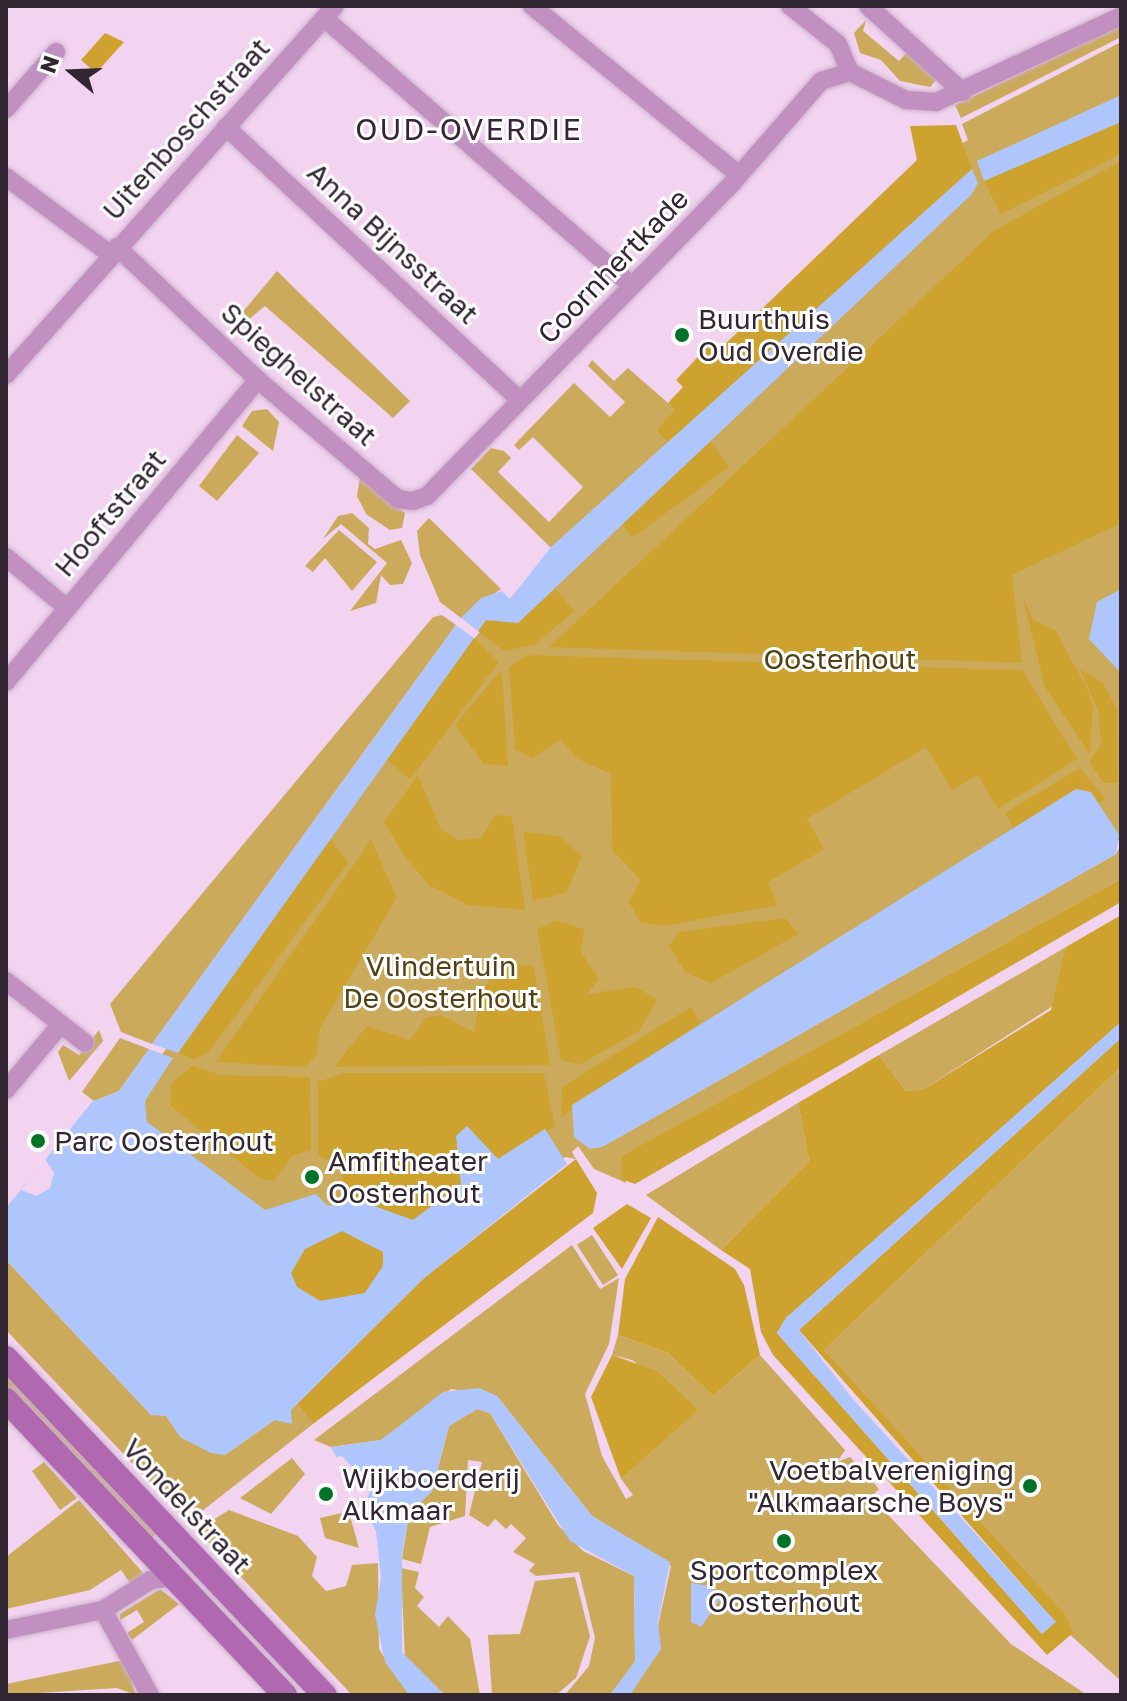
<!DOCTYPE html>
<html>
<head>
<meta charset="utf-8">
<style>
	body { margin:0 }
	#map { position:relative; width:1127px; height:1701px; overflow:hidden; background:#f2d4f1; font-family:"Golos Text",sans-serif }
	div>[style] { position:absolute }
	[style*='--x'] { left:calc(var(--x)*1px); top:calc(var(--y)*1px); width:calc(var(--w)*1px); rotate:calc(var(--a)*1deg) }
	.green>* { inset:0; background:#cbaa5b; transform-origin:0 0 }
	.forest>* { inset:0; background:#cea22f; transform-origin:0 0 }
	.water>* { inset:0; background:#afc6fc }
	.pier>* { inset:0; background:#f2d4f1 }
	.roads { filter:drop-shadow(0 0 2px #cbb1cb) drop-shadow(0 0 2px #cbb1cb) }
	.street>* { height:18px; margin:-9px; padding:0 9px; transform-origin:9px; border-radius:9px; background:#c190c1 }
	.secondary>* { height:24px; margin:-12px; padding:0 12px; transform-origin:12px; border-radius:12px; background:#b068b0 }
	.dots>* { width:22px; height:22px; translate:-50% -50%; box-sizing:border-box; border:4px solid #fff; border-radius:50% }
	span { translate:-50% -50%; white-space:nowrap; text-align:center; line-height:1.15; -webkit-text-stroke:6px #fff; paint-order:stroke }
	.street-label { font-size:28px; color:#312631 }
	.poi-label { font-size:28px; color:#312631 }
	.left { translate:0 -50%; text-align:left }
	.right { translate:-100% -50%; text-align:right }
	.park-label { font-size:28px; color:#534114 }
	.neighbourhood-label { font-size:30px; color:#3a233a; letter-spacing:2px }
	.frame { position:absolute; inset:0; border:8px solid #312631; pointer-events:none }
	.north { position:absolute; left:32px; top:32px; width:80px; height:80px; -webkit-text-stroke:6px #fff; paint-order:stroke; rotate:289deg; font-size:22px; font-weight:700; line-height:32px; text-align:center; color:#312631 }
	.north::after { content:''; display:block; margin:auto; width:28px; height:36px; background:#312631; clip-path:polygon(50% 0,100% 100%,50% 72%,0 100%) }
</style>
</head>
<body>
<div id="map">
	<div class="green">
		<i style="clip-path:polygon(866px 20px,863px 31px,899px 61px,911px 48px,938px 78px,930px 87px,900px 81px,881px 60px,860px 53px,854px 33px)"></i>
		<i style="clip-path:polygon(1121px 26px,1121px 37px,961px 118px,955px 105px)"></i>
		<i style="clip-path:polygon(1121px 42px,1121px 839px,602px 1147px,1116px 854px,1121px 845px,1121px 879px,623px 1156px,626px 1183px,594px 1169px,578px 1146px,572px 1152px,576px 1159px,565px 1157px,215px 1434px,6px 1233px,135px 1091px,449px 666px,559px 545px,550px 547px,471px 469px,491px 448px,504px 451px,511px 458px,498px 472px,549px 522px,583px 487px,533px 437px,519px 450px,514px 445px,574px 383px,610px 417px,625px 402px,588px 366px,592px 360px,614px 381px,628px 368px,676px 410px,656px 430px,664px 437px,932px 161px,968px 140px,962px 124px)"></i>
		<i style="clip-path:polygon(277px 271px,410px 401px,393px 418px,265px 306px,248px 320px,241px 314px)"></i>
		<i style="clip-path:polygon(267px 409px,279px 422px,273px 451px,242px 426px,252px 411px)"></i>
		<i style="clip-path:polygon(237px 435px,259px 453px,217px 501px,199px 486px)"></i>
		<i style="clip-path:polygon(360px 477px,405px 513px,402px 528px,390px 530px,366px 514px,357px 496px)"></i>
		<i style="clip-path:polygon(352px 513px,369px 528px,368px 544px,375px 549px,401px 540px,412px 563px,403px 584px,390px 585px,381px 575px,376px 603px,350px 611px,387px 563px,341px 524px,323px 539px,338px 516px)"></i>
		<i style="clip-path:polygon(429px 518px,501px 589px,461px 618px,440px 602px,420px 555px,417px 531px)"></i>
		<i style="clip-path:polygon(339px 530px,377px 562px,352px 591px,325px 558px,313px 572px,305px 566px)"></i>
		<i style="clip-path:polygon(442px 615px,456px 625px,152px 1044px,121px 1032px,110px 1004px,433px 617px)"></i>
		<i style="clip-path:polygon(1066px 947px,1059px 1002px,924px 1089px,906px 1091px,879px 1055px)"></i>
		<i style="clip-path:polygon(99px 1030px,103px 1041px,69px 1081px,58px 1052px,63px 1045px,79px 1055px)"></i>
		<i style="clip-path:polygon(120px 1038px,149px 1049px,119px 1091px,94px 1101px,82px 1092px)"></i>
		<i style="clip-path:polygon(1121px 1067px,1121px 1681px,1056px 1622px,824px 1350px)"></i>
		<i style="clip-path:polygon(798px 1103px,809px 1161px,721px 1250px,646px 1195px)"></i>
		<i style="left:592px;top:1235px;width:48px;height:18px;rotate:57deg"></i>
		<i style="clip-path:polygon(572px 1245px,600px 1289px,619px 1278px,609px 1344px,585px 1394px,602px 1456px,626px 1499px,633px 1495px,621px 1479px,697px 1410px,632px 1360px,612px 1355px,618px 1335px,668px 1353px,713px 1396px,760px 1355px,845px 1450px,837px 1462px,850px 1457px,879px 1489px,871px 1497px,1011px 1644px,1087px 1695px,626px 1695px,657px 1630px,671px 1566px,592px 1516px,497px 1396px,451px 1389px,381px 1440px,331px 1447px,314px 1440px)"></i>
		<i style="clip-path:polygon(6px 1260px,151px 1415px,166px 1415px,225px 1455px,297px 1404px,313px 1424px,188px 1522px,6px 1330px)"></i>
		<i style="left:6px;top:1365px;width:226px;height:26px;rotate:47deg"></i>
		<i style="clip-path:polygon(477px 1409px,490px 1413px,558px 1525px,583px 1551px,634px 1576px,635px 1662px,610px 1695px,565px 1695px,589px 1666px,595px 1638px,579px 1572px,536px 1576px,529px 1571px,535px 1564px,513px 1552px,526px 1538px,511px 1524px,506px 1529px,495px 1519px,488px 1527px,469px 1515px,482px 1462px,468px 1460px,465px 1516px,430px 1527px,421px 1564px,402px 1559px,409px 1514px,432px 1491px,449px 1426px)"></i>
		<i style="clip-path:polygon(292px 1458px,305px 1474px,271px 1514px,240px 1498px)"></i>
		<i style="clip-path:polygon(44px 1462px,77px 1498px,60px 1510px,32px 1471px)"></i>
		<i style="clip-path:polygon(79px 1500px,144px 1574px,130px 1583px,121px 1570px,90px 1590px,6px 1609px,6px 1557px)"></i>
		<i style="clip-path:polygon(229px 1510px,298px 1536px,317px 1557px,312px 1576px,326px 1591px,346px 1586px,352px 1565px,378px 1563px,379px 1649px,409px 1695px,352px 1695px,197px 1530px)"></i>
		<i style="clip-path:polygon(342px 1513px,350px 1516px,359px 1548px,325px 1538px,320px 1518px)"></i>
		<i style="clip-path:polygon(401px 1568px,419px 1572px,415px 1588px,424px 1597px,417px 1606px,439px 1627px,448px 1616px,470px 1639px,480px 1695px,445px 1695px,405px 1660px)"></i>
		<i style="clip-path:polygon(575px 1577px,590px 1636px,576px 1678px,556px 1695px,492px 1695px,488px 1635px,520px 1634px,535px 1581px)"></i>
		<i style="clip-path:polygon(160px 1589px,179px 1604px,132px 1640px,127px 1633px,144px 1622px,137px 1610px,120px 1620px,120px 1614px)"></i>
		<i style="clip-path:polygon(124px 1660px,136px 1695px,117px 1688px,6px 1695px,6px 1684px)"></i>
	</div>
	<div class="forest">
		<i style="clip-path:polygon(105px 33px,124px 42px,96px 73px,81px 60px)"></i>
		<i style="clip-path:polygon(1121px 122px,1121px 154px,1001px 214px,984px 181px)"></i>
		<i style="clip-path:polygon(956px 125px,972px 169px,671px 445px,656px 430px,675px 410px,668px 403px,683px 387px,676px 380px,711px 343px,720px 349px,917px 160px,910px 126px)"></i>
		<i style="clip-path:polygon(1121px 161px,1121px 523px,1012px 575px,1022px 663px,549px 647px,995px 230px)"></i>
		<i style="left:711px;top:442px;width:31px;height:120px;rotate:54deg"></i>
		<i style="clip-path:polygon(555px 589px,574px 611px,536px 644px,504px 651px,478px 631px,486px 620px,518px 623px)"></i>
		<i style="clip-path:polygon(1023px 598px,1034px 620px,1056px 631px,1087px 689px,1093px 705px,1090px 755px,1045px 687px)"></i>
		<i style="clip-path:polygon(474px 638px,499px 662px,410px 779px,387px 760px)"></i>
		<i style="clip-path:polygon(527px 655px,1022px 670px,1077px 759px,998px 809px,978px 775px,952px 790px,926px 747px,807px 819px,824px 849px,768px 882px,778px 905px,663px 926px,640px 922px,629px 902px,641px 880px,612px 850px,611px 774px,578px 759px,560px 740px,533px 758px,515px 749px,509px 667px)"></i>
		<i style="clip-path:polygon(1080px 669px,1103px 683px,1117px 710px,1118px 783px,1104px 783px,1089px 762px,1101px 744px,1098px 710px)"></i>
		<i style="clip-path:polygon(500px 671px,502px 674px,508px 766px,484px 764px,455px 725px)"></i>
		<i style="clip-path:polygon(1080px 768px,1106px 800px,1098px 803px,1076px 789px,1014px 830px,1005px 813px)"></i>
		<i style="clip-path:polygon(418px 775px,441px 830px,459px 840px,481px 838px,496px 814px,512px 817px,525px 910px,468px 905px,429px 885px,405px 857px,384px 822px)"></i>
		<i style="clip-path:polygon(523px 832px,559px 836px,582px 856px,566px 893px,533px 901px)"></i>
		<i style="clip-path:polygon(331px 838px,348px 863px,208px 1053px,194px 1059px,178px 1053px)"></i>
		<i style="clip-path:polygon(371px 840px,397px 897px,319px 1030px,317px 1055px,304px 1067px,216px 1062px)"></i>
		<i style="clip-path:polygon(1121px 879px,1121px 902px,635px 1184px,621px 1179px,622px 1156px)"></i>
		<i style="clip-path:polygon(1121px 915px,1121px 1022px,786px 1318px,777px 1333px,1041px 1633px,1055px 1622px,799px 1330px,1121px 1038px,1121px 1067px,824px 1350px,1065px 1615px,1073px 1633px,1047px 1655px,773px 1355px,761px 1332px,750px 1269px,721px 1250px,809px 1161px,798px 1103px,879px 1055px,906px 1091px,924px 1089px,1051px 1010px,1066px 947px)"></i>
		<i style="clip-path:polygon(785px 918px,798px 934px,711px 983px,685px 972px,669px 946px,679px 932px)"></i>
		<i style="clip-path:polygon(557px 921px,584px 929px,581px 952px,599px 979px,587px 994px,636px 987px,657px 1000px,639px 1031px,579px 1065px,561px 1060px,537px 929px)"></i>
		<i style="clip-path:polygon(515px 965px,534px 966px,550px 1065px,334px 1067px,367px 1026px,410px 1040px,426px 1018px,441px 1015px,474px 1032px,480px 996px,493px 973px)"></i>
		<i style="clip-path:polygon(691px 1007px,700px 1023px,561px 1117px,562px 1087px)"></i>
		<i style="clip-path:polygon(192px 1066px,221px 1075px,310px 1077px,311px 1150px,292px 1156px,274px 1181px,259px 1178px,170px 1105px,172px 1083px)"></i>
		<i style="clip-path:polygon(343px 1073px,544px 1073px,555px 1126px,498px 1159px,467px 1126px,458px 1152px,461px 1184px,413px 1220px,345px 1197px,341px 1169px,318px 1154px,318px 1082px)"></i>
		<i style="clip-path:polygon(576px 1159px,597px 1193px,593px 1213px,313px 1424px,297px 1404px,424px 1278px)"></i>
		<i style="clip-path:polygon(627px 1204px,651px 1218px,622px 1269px,593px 1228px)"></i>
		<i style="clip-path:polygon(658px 1217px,735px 1269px,744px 1285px,760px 1355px,713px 1396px,668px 1353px,618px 1335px,625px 1279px)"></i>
		<i style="clip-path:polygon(342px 1231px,383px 1252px,383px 1266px,365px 1293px,320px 1301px,297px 1287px,291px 1273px,305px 1249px)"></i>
		<i style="clip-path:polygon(612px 1355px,657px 1371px,698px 1410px,621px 1479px,591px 1397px)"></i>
	</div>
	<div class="water">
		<i style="clip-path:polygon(1121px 95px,1121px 122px,984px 181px,977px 161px)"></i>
		<i style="clip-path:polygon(972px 169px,978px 183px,972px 194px,518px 623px,486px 620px,478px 631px,461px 618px,481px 598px,502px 591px,510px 599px,551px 547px)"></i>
		<i style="clip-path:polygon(1121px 589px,1121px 673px,1089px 639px,1097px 602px)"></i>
		<i style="clip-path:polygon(456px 625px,474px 638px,178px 1053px,152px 1044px)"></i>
		<i style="clip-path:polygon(1076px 789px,1091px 792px,1119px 835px,1116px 854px,602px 1147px,590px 1149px,574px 1137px,572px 1105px)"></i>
		<i style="clip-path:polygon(1121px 1022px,1121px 1038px,799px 1330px,852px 1398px,1056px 1622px,1042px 1634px,777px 1333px,786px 1318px)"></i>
		<i style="clip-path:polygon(evenodd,149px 1049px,173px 1058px,145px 1101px,147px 1122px,265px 1210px,316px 1194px,328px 1206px,355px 1199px,413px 1220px,461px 1184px,456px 1136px,467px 1126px,498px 1159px,545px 1129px,567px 1164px,424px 1278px,291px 1410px,292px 1424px,274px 1420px,225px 1455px,211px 1453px,180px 1437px,166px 1416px,151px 1415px,6px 1260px,6px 1208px,92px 1102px,119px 1091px,149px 1049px,342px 1231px,383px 1252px,383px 1266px,365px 1293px,320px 1301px,297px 1287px,291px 1273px,305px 1249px,342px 1231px)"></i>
		<i style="clip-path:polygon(479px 1388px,497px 1396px,592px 1516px,670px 1562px,658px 1621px,661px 1649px,630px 1695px,610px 1695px,635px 1661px,634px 1576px,570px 1541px,490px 1413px,477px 1409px,449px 1426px,432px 1491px,409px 1514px,402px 1556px,402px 1652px,445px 1695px,409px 1695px,385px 1662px,375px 1615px,381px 1578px,376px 1531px,331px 1447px,381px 1440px,443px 1392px)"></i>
		<i style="clip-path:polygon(691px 1583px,710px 1586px,721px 1598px,701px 1627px,691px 1622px)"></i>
	</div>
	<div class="pier">
		<i style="clip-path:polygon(45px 1159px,54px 1173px,50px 1188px,37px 1196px,21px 1190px)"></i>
		<i style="clip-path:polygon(342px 1456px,371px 1487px,364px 1509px,328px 1459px)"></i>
	</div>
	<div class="roads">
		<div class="street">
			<i style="--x:532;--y:6;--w:267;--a:39.2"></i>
			<i style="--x:790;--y:6;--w:61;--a:38.4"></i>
			<i style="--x:838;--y:44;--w:30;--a:67"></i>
			<i style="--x:868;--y:6;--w:128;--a:42.2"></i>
			<i style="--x:324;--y:18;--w:408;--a:41"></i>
			<i style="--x:6;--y:109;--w:76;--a:-48.7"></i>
			<i style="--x:226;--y:127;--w:401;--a:42.9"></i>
			<i style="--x:6;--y:177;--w:129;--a:36.5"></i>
			<i style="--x:117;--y:247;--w:194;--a:43.3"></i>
			<i style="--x:258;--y:380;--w:184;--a:40.4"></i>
			<i style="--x:398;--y:499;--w:15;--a:8"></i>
			<i style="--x:413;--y:501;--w:15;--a:-20"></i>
			<i style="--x:427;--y:496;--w:431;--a:-45.7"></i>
			<i style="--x:728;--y:188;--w:142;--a:-49"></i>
			<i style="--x:821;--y:81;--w:30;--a:-17"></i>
			<i style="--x:850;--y:72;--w:63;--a:26.6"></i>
			<i style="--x:906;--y:100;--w:30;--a:4"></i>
			<i style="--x:936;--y:102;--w:204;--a:-24.9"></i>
			<i style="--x:6;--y:375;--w:494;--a:-48.3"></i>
			<i style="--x:6;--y:557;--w:80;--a:39.9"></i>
			<i style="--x:6;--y:682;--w:393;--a:-50.2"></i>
			<i style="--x:6;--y:981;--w:100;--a:38.1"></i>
			<i style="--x:6;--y:1090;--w:86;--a:-50.2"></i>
			<i style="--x:103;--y:1610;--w:97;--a:61.1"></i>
			<i style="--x:6;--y:1630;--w:99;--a:-11.7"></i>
			<i style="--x:103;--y:1610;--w:57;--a:-32"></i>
			<i style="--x:151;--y:1580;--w:26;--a:-7"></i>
		</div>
		<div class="secondary">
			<i style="--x:6;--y:1358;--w:464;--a:46.6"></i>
			<i style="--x:6;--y:1400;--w:406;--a:46.6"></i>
		</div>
	</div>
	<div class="dots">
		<i style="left:682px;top:335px;background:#007326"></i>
		<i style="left:38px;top:1141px;background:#007326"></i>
		<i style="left:312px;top:1177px;background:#007326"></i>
		<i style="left:1030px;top:1486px;background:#007326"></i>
		<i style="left:326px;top:1494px;background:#007326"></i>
		<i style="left:784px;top:1541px;background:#007326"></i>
	</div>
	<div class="street-label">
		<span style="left:186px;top:129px;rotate:-48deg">Uitenboschstraat</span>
		<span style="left:393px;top:243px;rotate:43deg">Anna Bijnsstraat</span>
		<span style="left:613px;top:266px;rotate:-46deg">Coornhertkade</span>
		<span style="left:299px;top:374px;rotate:42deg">Spieghelstraat</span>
		<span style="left:110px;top:513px;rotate:-50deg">Hooftstraat</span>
		<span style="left:187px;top:1506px;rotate:47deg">Vondelstraat</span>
	</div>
	<div class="poi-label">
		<span class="left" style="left:698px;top:335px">Buurthuis<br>Oud Overdie</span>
		<span class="left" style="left:54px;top:1141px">Parc Oosterhout</span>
		<span class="left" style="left:328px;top:1177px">Amfitheater<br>Oosterhout</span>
		<span class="right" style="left:1014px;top:1486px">Voetbalvereniging<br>"Alkmaarsche Boys"</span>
		<span class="left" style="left:342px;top:1494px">Wijkboerderij<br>Alkmaar</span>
		<span style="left:784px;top:1586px">Sportcomplex<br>Oosterhout</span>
	</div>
	<div class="park-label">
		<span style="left:840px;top:659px">Oosterhout</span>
		<span style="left:441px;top:982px">Vlindertuin<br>De Oosterhout</span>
	</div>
	<div class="neighbourhood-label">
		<span style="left:469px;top:129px">OUD-OVERDIE</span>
	</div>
	<div class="frame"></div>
	<div class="north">N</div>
</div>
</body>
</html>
